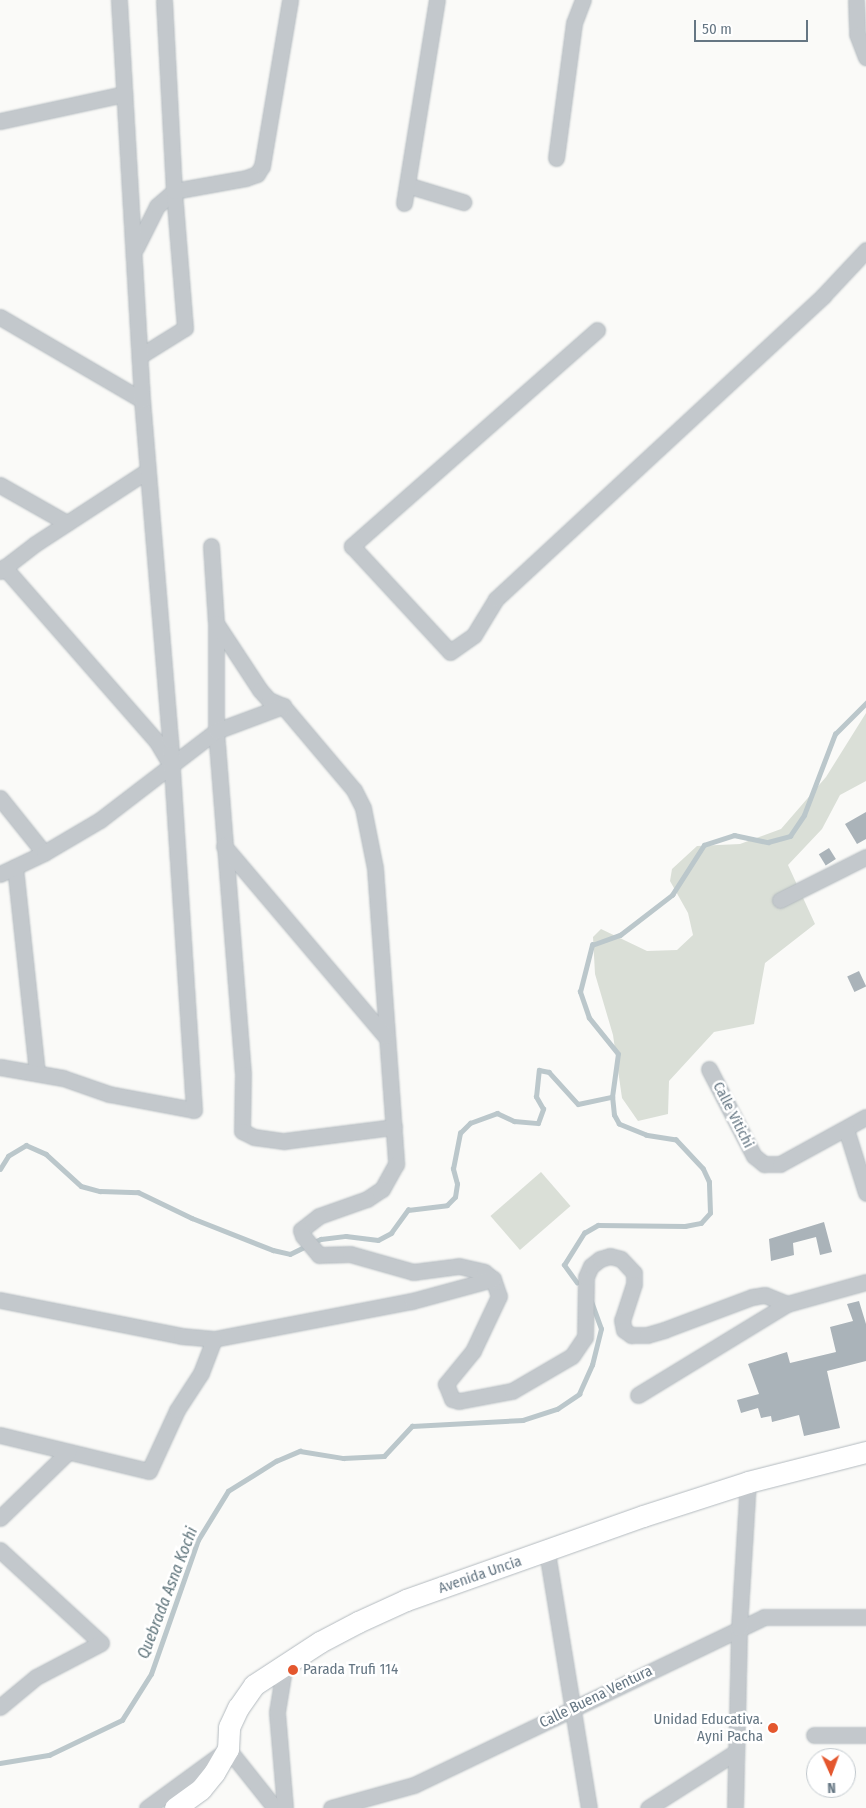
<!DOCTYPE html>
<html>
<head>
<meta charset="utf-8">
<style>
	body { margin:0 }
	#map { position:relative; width:866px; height:1808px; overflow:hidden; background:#fafaf8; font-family:"Fira Sans Condensed",sans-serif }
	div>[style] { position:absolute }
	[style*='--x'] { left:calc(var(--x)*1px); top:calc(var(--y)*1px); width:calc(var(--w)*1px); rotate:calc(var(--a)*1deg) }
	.green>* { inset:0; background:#dadfd7; transform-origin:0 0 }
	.stream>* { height:4.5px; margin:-2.25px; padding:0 2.25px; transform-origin:2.25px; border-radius:2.25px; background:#bbc7cb }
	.building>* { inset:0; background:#aab3b9; transform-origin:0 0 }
	.roads { filter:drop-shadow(0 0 1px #b3babf) drop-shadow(0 0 1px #b3babf) }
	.street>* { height:15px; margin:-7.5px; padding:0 7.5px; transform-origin:7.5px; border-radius:7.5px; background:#c3c8cc }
	.secondary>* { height:21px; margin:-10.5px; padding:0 10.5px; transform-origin:10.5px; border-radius:10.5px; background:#fff }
	.dots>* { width:14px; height:14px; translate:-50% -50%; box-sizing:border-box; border:2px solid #fff; border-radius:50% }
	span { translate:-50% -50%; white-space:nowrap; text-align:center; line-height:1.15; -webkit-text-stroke:5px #fff; paint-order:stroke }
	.street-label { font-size:15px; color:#657683 }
	.poi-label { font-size:15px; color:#657683 }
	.left { translate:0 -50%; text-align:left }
	.right { translate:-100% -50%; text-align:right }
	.water-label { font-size:16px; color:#60757c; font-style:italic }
	.north { position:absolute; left:806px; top:1748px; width:50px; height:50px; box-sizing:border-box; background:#fff; border:1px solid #c1c8cd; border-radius:50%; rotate:178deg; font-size:14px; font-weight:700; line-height:20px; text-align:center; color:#657683 }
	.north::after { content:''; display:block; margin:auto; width:18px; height:22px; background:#e4572e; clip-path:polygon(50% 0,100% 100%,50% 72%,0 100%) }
	.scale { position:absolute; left:694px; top:20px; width:114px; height:22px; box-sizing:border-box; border:2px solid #657683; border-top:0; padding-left:6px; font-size:15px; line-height:18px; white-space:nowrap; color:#657683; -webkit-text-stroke:4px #fff; paint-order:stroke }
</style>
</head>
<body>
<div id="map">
	<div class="green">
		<i style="clip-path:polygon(866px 713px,866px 781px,840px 795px,822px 829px,788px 865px,815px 924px,765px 963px,754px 1024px,714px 1032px,669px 1081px,668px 1114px,638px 1121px,622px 1098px,613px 1035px,595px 974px,593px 937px,601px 929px,647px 951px,677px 950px,693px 935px,688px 913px,670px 881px,672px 869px,697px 846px,740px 844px,781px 829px,826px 777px)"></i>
		<i style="left:541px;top:1172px;width:45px;height:67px;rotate:49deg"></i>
	</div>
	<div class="stream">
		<i style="--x:0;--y:1169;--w:15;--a:-58"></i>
		<i style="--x:8;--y:1156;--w:21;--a:-31"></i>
		<i style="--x:26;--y:1145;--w:22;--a:24"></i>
		<i style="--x:46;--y:1154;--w:47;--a:42.4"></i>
		<i style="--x:81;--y:1186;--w:20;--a:15"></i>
		<i style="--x:100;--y:1191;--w:38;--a:2"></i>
		<i style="--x:138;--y:1192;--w:60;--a:25.7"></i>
		<i style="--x:192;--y:1218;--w:87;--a:21.6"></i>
		<i style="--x:273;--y:1250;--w:17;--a:13"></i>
		<i style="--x:290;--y:1254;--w:34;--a:-26"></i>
		<i style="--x:321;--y:1239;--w:25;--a:-7"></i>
		<i style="--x:346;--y:1236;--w:32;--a:7"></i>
		<i style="--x:378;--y:1240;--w:15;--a:-28"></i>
		<i style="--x:391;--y:1233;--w:29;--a:-54"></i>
		<i style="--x:408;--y:1210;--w:39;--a:-7"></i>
		<i style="--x:447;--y:1205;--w:11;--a:-45"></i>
		<i style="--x:455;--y:1197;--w:13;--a:-81"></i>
		<i style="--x:457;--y:1184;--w:16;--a:-105"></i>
		<i style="--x:453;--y:1169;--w:37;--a:-79"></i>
		<i style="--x:460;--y:1133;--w:14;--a:-45"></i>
		<i style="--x:470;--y:1123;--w:29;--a:-20"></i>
		<i style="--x:497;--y:1113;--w:19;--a:25"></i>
		<i style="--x:514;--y:1121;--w:24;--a:5"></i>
		<i style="--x:538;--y:1123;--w:15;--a:-70"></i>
		<i style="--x:543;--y:1109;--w:14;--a:-120"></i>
		<i style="--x:536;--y:1097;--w:27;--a:-84"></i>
		<i style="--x:539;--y:1070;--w:10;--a:11"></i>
		<i style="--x:549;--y:1072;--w:43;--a:47.8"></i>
		<i style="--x:578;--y:1104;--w:35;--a:-12"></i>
		<i style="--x:577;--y:1283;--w:22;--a:-126"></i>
		<i style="--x:564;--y:1265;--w:38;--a:-58"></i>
		<i style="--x:584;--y:1233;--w:16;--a:-30"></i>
		<i style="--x:598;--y:1225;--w:87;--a:0.7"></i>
		<i style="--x:685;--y:1226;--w:16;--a:-11"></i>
		<i style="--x:701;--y:1223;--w:13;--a:-48"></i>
		<i style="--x:710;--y:1213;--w:31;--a:-92"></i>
		<i style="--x:709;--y:1182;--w:14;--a:-115"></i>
		<i style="--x:703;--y:1169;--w:40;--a:-133"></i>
		<i style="--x:676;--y:1140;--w:30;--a:-171"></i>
		<i style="--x:646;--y:1135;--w:29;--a:-158"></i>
		<i style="--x:619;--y:1124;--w:10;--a:-119"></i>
		<i style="--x:614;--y:1115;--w:18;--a:-96"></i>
		<i style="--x:612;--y:1097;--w:43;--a:-82.1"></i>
		<i style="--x:618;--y:1054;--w:46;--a:-128.9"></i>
		<i style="--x:589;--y:1018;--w:28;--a:-109"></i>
		<i style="--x:580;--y:992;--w:49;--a:-75.7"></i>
		<i style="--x:592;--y:945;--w:30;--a:-20"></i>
		<i style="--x:620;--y:935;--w:66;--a:-37.6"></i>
		<i style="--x:672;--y:895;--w:59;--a:-57.4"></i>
		<i style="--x:704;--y:845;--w:32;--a:-18"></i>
		<i style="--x:734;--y:835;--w:35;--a:12"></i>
		<i style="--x:768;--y:842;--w:23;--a:-15"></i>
		<i style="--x:790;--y:836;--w:25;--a:-56"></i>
		<i style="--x:804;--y:815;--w:87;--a:-69.1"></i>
		<i style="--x:835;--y:734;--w:44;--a:-45"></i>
		<i style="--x:0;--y:1763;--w:50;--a:-9.3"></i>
		<i style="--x:49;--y:1755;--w:81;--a:-25.6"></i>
		<i style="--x:122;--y:1720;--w:54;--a:-57.8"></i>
		<i style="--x:151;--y:1674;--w:142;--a:-70.7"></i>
		<i style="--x:198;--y:1540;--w:57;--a:-58.5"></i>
		<i style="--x:228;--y:1491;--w:57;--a:-32"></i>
		<i style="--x:276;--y:1461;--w:26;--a:-23"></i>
		<i style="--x:300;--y:1451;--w:44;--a:9.2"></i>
		<i style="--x:343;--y:1458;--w:41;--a:-2.8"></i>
		<i style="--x:384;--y:1456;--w:41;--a:-47"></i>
		<i style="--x:412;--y:1426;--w:111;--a:-3.1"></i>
		<i style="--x:523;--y:1420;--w:36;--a:-18"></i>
		<i style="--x:557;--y:1409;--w:27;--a:-34"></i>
		<i style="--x:579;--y:1394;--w:32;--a:-66"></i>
		<i style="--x:592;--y:1365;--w:37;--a:-76"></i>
		<i style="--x:601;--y:1329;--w:29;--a:-110"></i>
	</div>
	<div class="building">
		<i style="clip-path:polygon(866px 812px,866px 839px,857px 844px,845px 824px)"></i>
		<i style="left:829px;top:848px;width:13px;height:12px;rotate:58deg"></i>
		<i style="left:859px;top:971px;width:17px;height:13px;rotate:65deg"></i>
		<i style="clip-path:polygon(824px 1222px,832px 1252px,820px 1255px,816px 1237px,793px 1243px,794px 1255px,771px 1261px,769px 1239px)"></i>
		<i style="clip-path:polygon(859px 1301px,866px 1324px,866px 1361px,827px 1371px,840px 1428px,804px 1436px,799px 1415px,772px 1422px,771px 1416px,761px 1418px,758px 1408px,741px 1413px,737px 1400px,759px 1394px,748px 1364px,787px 1352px,790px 1363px,836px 1352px,830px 1327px,853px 1321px,847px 1304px)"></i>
	</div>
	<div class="roads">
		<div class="street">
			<i style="--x:856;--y:0;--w:34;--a:88"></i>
			<i style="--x:857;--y:34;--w:25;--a:69"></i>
			<i style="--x:0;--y:121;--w:127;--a:-12.3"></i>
			<i style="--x:556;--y:158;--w:136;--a:-82.4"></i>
			<i style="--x:574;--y:23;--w:25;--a:-69"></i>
			<i style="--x:407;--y:185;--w:59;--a:16.9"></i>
			<i style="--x:404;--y:203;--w:206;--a:-80.8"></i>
			<i style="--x:136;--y:248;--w:47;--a:-63.4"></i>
			<i style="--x:157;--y:206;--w:23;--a:-41"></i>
			<i style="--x:174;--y:191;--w:73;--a:-10.2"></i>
			<i style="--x:246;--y:178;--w:12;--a:-20"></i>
			<i style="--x:257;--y:174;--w:9;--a:-58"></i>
			<i style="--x:262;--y:166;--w:168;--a:-80.4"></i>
			<i style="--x:0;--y:317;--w:164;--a:30.3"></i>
			<i style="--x:597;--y:330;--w:327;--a:138.6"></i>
			<i style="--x:352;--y:546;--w:144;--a:47.2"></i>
			<i style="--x:450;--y:652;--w:29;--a:-35"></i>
			<i style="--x:474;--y:635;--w:42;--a:-58.6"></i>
			<i style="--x:496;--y:599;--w:446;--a:-42.8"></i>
			<i style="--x:823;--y:296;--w:63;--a:-46.9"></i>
			<i style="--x:140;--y:356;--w:53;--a:-31.9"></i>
			<i style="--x:185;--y:328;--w:137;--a:-94.6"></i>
			<i style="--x:174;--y:191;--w:191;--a:-93"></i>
			<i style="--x:0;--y:485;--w:77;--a:29.6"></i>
			<i style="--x:211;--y:546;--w:77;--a:86.3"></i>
			<i style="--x:216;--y:623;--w:108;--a:90"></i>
			<i style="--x:216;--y:731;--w:344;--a:85.5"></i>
			<i style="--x:243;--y:1074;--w:57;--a:91"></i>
			<i style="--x:242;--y:1131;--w:13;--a:27"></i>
			<i style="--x:254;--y:1137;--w:30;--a:8"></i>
			<i style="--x:284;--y:1141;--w:111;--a:-7.3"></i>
			<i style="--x:4;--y:567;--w:232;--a:48.8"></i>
			<i style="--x:157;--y:742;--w:26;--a:59"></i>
			<i style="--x:0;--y:571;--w:44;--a:-37.6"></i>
			<i style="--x:35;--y:544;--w:134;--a:-33.1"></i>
			<i style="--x:216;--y:623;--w:80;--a:56.7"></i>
			<i style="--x:260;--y:690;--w:13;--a:48"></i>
			<i style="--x:269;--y:700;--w:15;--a:23"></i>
			<i style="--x:283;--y:706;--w:110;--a:49.8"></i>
			<i style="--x:354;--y:790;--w:20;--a:63"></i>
			<i style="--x:363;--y:808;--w:61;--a:78.7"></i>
			<i style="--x:375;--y:868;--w:297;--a:85.9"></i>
			<i style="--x:396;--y:1164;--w:29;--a:119"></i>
			<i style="--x:382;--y:1189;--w:18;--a:146"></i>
			<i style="--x:367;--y:1199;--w:51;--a:160.5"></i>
			<i style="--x:319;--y:1216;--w:23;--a:142"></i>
			<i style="--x:301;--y:1230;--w:6;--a:72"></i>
			<i style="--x:303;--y:1236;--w:25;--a:50"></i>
			<i style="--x:319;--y:1255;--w:31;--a:-2"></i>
			<i style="--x:350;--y:1254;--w:66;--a:15.9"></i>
			<i style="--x:413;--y:1272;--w:46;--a:-7.4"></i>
			<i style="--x:459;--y:1266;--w:26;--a:13"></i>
			<i style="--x:484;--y:1272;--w:11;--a:38"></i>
			<i style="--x:493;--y:1279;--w:18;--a:71"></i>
			<i style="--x:499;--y:1296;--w:61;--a:115.3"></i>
			<i style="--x:473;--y:1351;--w:43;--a:129.3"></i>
			<i style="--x:446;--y:1384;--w:16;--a:68"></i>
			<i style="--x:452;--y:1399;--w:7;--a:16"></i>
			<i style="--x:459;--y:1401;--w:54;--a:-10.7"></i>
			<i style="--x:512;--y:1391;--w:69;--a:-30.3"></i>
			<i style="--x:572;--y:1356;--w:23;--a:-56"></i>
			<i style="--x:585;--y:1337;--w:60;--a:-89"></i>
			<i style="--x:586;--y:1277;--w:12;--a:-66"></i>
			<i style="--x:591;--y:1266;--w:11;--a:-38"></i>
			<i style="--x:600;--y:1259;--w:10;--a:-17"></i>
			<i style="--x:610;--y:1256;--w:11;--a:15"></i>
			<i style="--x:621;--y:1259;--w:19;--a:47"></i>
			<i style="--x:634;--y:1273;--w:11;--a:90"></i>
			<i style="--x:634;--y:1284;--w:38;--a:108"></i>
			<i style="--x:622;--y:1320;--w:10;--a:79"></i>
			<i style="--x:624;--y:1330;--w:9;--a:36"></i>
			<i style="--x:631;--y:1335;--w:16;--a:0"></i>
			<i style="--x:647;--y:1335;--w:18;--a:-16"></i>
			<i style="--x:664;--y:1330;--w:94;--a:-20.6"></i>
			<i style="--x:752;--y:1297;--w:13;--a:-9"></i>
			<i style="--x:765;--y:1295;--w:24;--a:22"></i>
			<i style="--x:0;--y:798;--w:70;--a:51.3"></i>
			<i style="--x:224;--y:846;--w:249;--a:49.7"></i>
			<i style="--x:15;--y:867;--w:207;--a:83.9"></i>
			<i style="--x:0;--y:874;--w:49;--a:-25.5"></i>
			<i style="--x:44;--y:853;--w:65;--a:-30.5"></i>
			<i style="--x:100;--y:820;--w:146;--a:-37.5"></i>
			<i style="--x:216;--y:731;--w:72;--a:-20.5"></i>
			<i style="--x:780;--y:900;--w:96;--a:-26.6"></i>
			<i style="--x:0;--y:1067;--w:64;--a:9.9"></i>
			<i style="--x:63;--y:1078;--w:49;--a:19.2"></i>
			<i style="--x:109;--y:1094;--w:86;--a:10.7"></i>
			<i style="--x:194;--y:1110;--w:371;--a:-93.7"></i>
			<i style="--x:170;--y:740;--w:341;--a:-94.7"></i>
			<i style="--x:142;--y:400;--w:401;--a:-93.3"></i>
			<i style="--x:709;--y:1069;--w:98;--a:62.7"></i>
			<i style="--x:754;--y:1156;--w:13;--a:39"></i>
			<i style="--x:764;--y:1164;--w:16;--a:0"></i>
			<i style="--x:780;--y:1164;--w:98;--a:-28.7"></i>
			<i style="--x:846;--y:1129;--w:67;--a:72.6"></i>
			<i style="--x:0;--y:1300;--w:185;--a:11.2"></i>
			<i style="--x:181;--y:1336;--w:33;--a:5"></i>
			<i style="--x:214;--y:1339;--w:202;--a:-10.9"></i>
			<i style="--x:412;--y:1301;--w:84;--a:-15.2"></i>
			<i style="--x:638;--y:1395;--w:175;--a:-31.4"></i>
			<i style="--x:787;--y:1304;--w:82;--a:-15.6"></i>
			<i style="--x:0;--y:1435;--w:153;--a:13.6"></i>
			<i style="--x:149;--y:1471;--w:67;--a:-65.3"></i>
			<i style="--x:177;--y:1410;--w:44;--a:-57"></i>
			<i style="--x:201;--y:1373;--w:36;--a:-69"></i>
			<i style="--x:0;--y:1518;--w:95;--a:-44.1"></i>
			<i style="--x:0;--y:1550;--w:137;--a:42.6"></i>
			<i style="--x:101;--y:1643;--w:73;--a:152.4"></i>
			<i style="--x:36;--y:1677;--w:47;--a:140.2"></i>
			<i style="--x:547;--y:1552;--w:259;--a:80.7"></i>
			<i style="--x:814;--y:1735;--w:52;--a:0"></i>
			<i style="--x:147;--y:1808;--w:100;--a:-36.1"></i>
			<i style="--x:228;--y:1749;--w:75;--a:51.5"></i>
			<i style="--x:285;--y:1808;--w:96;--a:-94.8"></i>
			<i style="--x:277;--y:1712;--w:50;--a:-80.7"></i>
			<i style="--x:331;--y:1808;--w:86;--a:-15.5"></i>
			<i style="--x:414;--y:1785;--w:388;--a:-25.6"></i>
			<i style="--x:764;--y:1617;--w:102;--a:0"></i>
			<i style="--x:648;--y:1808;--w:104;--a:-32.5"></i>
			<i style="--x:735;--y:1808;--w:180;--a:-88.7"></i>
			<i style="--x:739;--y:1628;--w:146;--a:-86.5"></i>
		</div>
		<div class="secondary">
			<i style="--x:175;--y:1808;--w:32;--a:-36"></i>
			<i style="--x:201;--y:1789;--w:21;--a:-51"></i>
			<i style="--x:214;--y:1773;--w:28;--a:-60"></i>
			<i style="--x:228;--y:1749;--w:22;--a:-87"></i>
			<i style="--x:229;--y:1727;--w:21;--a:-65"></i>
			<i style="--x:238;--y:1708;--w:28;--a:-55"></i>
			<i style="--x:254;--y:1685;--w:79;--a:-33.1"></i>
			<i style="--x:320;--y:1642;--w:43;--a:-27.8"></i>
			<i style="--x:358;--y:1622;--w:53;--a:-24.6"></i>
			<i style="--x:406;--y:1600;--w:251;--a:-19.5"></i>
			<i style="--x:643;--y:1516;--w:110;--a:-17.9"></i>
			<i style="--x:748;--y:1482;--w:122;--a:-14.3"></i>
		</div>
	</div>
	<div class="dots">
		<i style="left:293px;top:1670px;background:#e4572e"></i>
		<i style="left:773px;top:1728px;background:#e4572e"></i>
	</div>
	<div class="street-label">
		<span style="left:733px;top:1115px;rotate:63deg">Calle Vitichi</span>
		<span style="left:480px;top:1575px;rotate:-19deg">Avenida Uncia</span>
		<span style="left:596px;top:1697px;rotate:-26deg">Calle Buena Ventura</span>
	</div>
	<div class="poi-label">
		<span class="left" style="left:303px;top:1670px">Parada Trufi 114</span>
		<span class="right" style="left:763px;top:1728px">Unidad Educativa.<br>Ayni Pacha</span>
	</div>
	<div class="water-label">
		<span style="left:168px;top:1593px;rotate:-69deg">Quebrada Asna Kochi</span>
	</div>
	<div class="north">N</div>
	<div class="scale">50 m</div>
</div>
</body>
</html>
